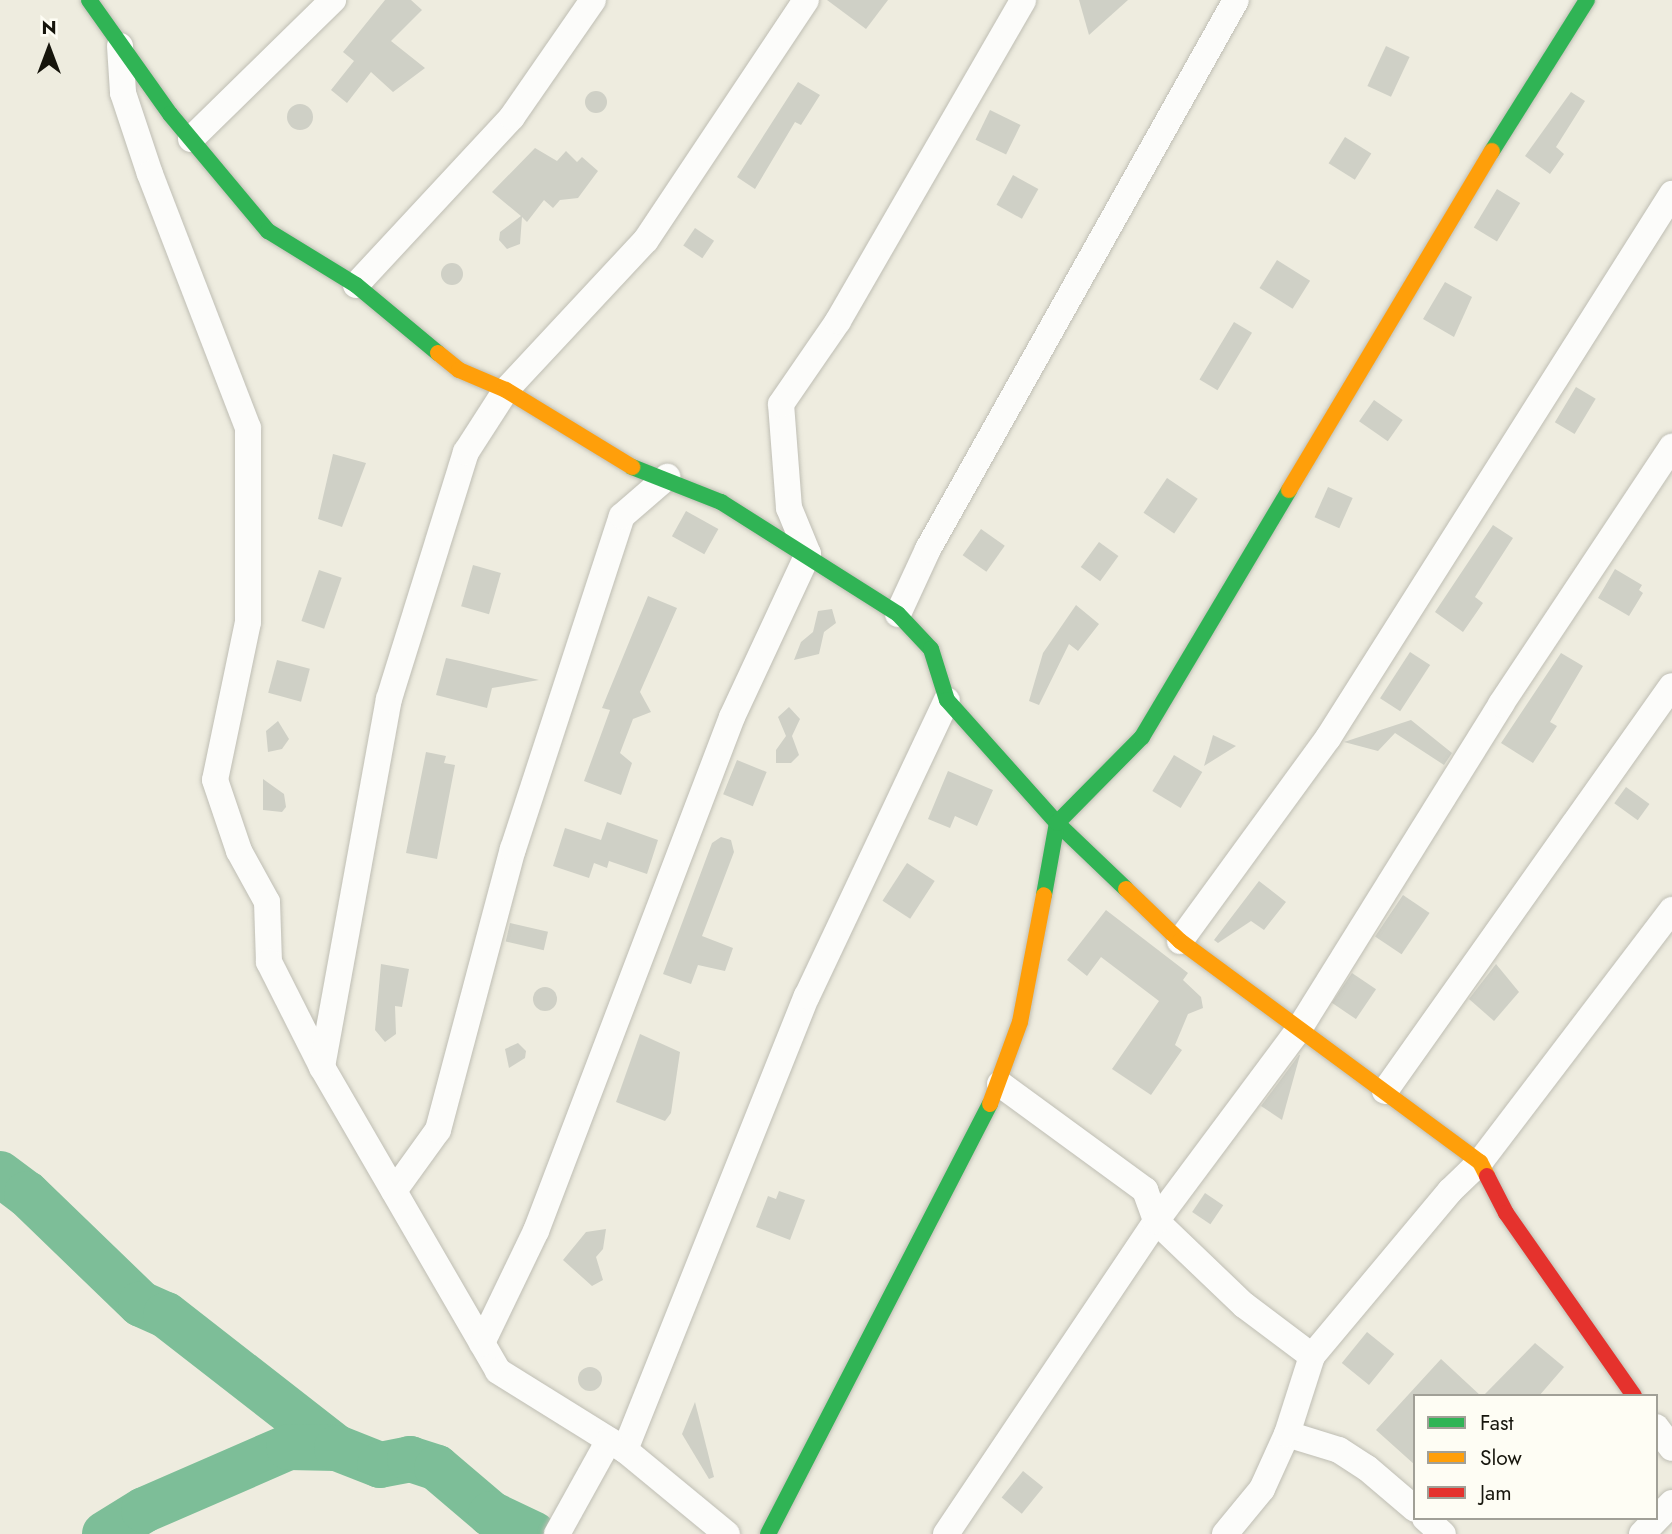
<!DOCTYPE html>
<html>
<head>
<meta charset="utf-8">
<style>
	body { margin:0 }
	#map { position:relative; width:1672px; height:1534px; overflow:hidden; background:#eeecdf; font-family:Jost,sans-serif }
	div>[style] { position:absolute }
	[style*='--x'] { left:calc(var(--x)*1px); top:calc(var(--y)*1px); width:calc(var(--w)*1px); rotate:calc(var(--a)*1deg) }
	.river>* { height:46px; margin:-23px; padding:0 23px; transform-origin:23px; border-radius:23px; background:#7dbe98 }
	.building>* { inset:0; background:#cfd0c6; transform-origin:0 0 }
	.round { border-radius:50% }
	.roads { filter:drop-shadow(0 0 2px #bfbeb4) drop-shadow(0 0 2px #bfbeb4) }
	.street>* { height:26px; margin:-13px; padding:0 13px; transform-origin:13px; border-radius:13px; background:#fcfcfa }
	.fast>* { height:16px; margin:-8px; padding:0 8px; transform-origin:8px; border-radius:8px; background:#30b455 }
	.slow>* { height:16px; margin:-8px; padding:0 8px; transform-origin:8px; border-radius:8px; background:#ff9f0a }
	.jam>* { height:16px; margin:-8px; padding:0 8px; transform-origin:8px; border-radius:8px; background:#e5322d }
	span { translate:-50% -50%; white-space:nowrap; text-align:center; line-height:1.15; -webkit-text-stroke:5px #fefdf4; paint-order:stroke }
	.legend { position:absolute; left:1413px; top:1394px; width:245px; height:126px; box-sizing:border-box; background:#fefdf4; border:2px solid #a1a097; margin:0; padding:9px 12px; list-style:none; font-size:21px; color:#16150c }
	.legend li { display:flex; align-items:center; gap:14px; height:35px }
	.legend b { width:35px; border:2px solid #a1a097 }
	.north { position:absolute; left:14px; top:14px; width:70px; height:70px; -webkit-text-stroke:5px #fefdf4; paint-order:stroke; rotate:0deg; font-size:19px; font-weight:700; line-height:28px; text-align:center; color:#16150c }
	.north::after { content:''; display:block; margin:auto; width:24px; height:32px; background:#16150c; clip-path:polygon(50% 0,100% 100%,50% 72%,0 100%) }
</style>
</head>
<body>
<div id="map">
	<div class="river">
		<i style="--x:0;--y:1174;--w:34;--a:37"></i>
		<i style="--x:27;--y:1194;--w:158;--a:44"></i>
		<i style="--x:141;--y:1304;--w:27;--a:24"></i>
		<i style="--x:166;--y:1315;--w:217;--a:37.9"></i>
		<i style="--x:105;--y:1534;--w:46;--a:-31.6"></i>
		<i style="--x:144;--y:1510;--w:158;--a:-23.5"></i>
		<i style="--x:289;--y:1447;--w:48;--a:1.2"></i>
		<i style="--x:337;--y:1448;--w:46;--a:21.6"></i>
		<i style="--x:380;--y:1465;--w:31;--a:-11"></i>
		<i style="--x:410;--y:1459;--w:28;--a:18"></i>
		<i style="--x:437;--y:1468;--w:71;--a:40.4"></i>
		<i style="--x:491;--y:1514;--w:47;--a:25.5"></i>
	</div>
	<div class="building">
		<i style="clip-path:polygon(385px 0,411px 0,422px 10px,391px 41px,425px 68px,393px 92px,371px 72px,347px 103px,331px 90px,354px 61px,343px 52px)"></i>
		<i style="clip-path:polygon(827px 0,888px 0,866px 29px)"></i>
		<i style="clip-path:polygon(1079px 0,1128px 0,1089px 35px)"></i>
		<i style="left:1386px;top:46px;width:26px;height:44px;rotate:25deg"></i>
		<i style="clip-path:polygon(798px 82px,820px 95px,801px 125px,795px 122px,755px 189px,737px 177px)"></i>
		<i class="round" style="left:585px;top:91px;width:22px;height:22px"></i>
		<i style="clip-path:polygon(1571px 92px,1585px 101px,1556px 147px,1564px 154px,1550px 174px,1525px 156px)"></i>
		<i class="round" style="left:287px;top:104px;width:26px;height:26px"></i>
		<i style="left:990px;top:110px;width:34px;height:33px;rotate:26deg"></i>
		<i style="left:1345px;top:137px;width:31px;height:31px;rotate:32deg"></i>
		<i style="clip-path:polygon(535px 148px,557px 161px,566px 151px,577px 162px,582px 157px,598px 171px,578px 198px,560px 200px,553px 208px,544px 200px,527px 222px,522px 217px,520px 244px,507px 249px,499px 240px,500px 232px,521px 216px,492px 192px)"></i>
		<i style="left:1013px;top:175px;width:29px;height:34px;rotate:29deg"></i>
		<i style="left:1497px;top:189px;width:27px;height:45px;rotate:31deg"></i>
		<i style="left:695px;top:228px;width:23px;height:21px;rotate:34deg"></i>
		<i style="left:1277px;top:260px;width:39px;height:33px;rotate:32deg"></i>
		<i class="round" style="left:441px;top:263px;width:22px;height:22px"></i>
		<i style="clip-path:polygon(1445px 282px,1472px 297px,1454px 337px,1423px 319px)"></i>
		<i style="left:1234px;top:322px;width:21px;height:67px;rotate:31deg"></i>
		<i style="left:1576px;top:387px;width:23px;height:41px;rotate:31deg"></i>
		<i style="left:1374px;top:400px;width:35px;height:26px;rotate:35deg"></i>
		<i style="clip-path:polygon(333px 454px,366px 463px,342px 527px,318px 519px)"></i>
		<i style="left:1167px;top:478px;width:37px;height:42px;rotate:34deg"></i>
		<i style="left:1328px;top:487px;width:27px;height:33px;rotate:24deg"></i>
		<i style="left:686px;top:511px;width:37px;height:29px;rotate:29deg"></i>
		<i style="clip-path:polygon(1493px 525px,1513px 538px,1475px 597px,1483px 603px,1463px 632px,1435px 612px)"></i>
		<i style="left:981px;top:529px;width:29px;height:32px;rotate:35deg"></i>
		<i style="left:1099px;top:542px;width:24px;height:31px;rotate:36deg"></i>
		<i style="left:473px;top:565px;width:29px;height:43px;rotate:16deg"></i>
		<i style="clip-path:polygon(1615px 569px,1642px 585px,1639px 590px,1643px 593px,1629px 616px,1598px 598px)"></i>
		<i style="left:319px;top:570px;width:24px;height:54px;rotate:19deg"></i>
		<i style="clip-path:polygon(648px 596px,677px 608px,640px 692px,651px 712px,633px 719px,620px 753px,632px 763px,621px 795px,584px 781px,610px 710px,602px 708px)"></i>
		<i style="clip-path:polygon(1076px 605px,1099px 624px,1078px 651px,1069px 644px,1039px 705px,1029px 701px,1043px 653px)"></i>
		<i style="clip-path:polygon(832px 609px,836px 623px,824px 632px,819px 654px,794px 660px,801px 642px,813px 632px,818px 611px)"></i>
		<i style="left:1410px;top:652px;width:24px;height:55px;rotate:33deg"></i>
		<i style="clip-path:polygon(1561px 653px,1583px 666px,1550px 722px,1557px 726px,1533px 763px,1501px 743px)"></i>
		<i style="clip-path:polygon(446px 658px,460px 661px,539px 680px,492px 688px,487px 708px,436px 695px)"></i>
		<i style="left:277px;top:660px;width:34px;height:34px;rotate:15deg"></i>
		<i style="clip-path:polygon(789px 707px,800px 719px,792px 736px,799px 755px,791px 763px,776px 763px,776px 750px,786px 736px,778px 717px)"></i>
		<i style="clip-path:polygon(1411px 720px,1452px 753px,1444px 765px,1395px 733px,1378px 751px,1344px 742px)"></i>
		<i style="clip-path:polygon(278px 721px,289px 739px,282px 749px,268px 752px,266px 731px)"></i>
		<i style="clip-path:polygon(1213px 735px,1236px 746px,1204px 766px)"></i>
		<i style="clip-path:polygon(426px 752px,446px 756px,444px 763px,455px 765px,437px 859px,406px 853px)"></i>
		<i style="left:1174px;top:755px;width:33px;height:42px;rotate:31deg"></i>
		<i style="left:737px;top:760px;width:32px;height:37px;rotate:22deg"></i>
		<i style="clip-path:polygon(948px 771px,993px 790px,977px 826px,955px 816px,950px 828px,928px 819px)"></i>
		<i style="clip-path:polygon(263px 779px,284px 794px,286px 807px,282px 812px,263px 810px)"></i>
		<i style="left:1626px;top:787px;width:29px;height:20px;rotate:36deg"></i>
		<i style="clip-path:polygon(607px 822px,658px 840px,647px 874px,609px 861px,607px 868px,594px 863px,589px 878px,553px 866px,565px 828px,601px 840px)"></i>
		<i style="clip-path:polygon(721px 837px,731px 840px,734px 852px,702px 936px,733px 948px,725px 971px,698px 965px,691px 984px,663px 974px,712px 843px)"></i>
		<i style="left:907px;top:863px;width:33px;height:45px;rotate:33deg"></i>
		<i style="clip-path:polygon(1259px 881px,1286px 902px,1264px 930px,1251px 921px,1218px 943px,1214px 940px)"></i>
		<i style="left:1403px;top:895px;width:32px;height:50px;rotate:34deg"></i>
		<i style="clip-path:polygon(1106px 910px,1188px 973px,1183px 980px,1201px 997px,1203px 1008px,1188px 1014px,1175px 1045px,1182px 1050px,1151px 1095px,1112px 1069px,1159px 1001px,1101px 957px,1087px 976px,1067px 960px)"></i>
		<i style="left:510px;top:923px;width:39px;height:19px;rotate:13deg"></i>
		<i style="clip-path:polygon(381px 964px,409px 969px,402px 1007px,395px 1006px,396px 1034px,385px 1042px,375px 1030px)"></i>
		<i style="clip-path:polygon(1496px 964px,1519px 992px,1494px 1021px,1469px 999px)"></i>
		<i style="left:1352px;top:973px;width:29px;height:36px;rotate:34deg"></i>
		<i class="round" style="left:533px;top:987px;width:24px;height:24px"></i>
		<i style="clip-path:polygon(640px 1034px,680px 1052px,671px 1113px,665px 1121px,616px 1102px)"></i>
		<i style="clip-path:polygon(518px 1043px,526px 1051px,525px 1058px,509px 1068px,505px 1049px)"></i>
		<i style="clip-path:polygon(1299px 1055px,1300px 1055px,1282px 1120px,1261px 1106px)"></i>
		<i style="clip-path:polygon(779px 1191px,805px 1200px,790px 1240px,756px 1227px,768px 1196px,776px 1199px)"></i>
		<i style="left:1205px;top:1193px;width:22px;height:23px;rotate:34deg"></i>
		<i style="clip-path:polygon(606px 1229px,603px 1249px,596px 1257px,603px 1280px,592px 1286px,563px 1260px,586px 1232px)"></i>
		<i style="left:1367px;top:1332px;width:35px;height:40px;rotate:39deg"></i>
		<i style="clip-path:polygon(1535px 1343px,1564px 1367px,1539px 1396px,1483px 1396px)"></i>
		<i style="clip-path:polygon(1441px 1359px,1481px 1396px,1415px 1396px,1415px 1465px,1376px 1430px)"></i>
		<i class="round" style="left:578px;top:1367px;width:24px;height:24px"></i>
		<i style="clip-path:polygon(695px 1402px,714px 1477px,709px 1479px,682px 1434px)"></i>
		<i style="left:1023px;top:1471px;width:26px;height:34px;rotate:39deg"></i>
	</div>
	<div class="roads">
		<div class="street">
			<i style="--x:120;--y:46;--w:47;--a:86.3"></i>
			<i style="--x:123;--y:93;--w:85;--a:71.6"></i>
			<i style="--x:150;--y:174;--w:272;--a:68.9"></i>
			<i style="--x:248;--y:428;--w:194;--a:90"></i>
			<i style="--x:248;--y:622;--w:161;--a:101.8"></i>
			<i style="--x:215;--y:780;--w:75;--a:71.3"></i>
			<i style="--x:239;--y:851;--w:58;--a:61.2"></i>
			<i style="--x:267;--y:902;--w:60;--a:88.1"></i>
			<i style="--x:269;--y:962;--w:118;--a:63.2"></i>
			<i style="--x:322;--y:1067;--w:351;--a:59.9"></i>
			<i style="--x:498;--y:1371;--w:150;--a:31.9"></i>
			<i style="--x:625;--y:1450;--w:132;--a:39.5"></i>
			<i style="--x:191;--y:139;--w:199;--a:-44.4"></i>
			<i style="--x:356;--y:285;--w:229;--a:-47.1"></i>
			<i style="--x:512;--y:117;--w:142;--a:-55.3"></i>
			<i style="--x:898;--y:614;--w:72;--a:-65.2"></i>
			<i style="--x:928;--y:549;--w:629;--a:-60.71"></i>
			<i style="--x:1180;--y:941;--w:251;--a:-53.9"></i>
			<i style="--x:1328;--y:738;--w:644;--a:-57.69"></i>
			<i style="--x:322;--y:1067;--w:374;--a:-79.7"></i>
			<i style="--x:389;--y:699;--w:259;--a:-72.7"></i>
			<i style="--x:466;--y:452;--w:74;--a:-57.2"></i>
			<i style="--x:506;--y:390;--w:205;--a:-47"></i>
			<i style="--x:646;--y:240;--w:288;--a:-56.3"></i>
			<i style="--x:1000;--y:1084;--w:180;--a:36.2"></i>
			<i style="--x:1145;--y:1190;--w:33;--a:70"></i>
			<i style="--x:1156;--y:1221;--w:122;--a:43.7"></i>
			<i style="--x:1244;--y:1305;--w:85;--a:36.9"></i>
			<i style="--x:1385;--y:1091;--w:496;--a:-54.7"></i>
			<i style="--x:394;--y:1191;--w:75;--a:-54.2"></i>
			<i style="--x:438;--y:1130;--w:291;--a:-75.1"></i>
			<i style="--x:513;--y:849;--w:350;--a:-71.9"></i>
			<i style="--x:622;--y:516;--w:60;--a:-40.9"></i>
			<i style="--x:482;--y:1343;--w:124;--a:-64.3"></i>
			<i style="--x:536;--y:1231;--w:550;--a:-69.13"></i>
			<i style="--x:732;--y:717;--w:180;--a:-65"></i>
			<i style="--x:808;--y:554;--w:50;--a:-112.4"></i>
			<i style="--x:789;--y:508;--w:104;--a:-94.4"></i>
			<i style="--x:781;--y:404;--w:101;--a:-55.5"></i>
			<i style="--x:838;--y:321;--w:370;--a:-60"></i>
			<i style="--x:1656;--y:1427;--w:26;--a:53"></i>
			<i style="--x:1287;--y:1434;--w:54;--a:17.1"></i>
			<i style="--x:1339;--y:1450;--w:33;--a:33"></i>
			<i style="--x:1367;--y:1468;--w:63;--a:40.5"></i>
			<i style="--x:625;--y:1450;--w:489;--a:-68.2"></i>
			<i style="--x:807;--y:996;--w:327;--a:-64.7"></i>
			<i style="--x:1425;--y:1518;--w:24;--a:42"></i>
			<i style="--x:557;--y:1534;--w:107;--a:-61"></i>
			<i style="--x:946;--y:1534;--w:377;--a:-56.1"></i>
			<i style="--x:1156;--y:1221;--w:239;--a:-53.3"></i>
			<i style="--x:1299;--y:1029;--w:383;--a:-58.1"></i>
			<i style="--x:1501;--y:704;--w:309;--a:-56.4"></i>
			<i style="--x:1225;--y:1534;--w:58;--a:-50.6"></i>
			<i style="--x:1262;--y:1489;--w:60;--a:-65.6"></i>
			<i style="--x:1287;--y:1434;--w:82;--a:-72.2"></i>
			<i style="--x:1312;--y:1356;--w:215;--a:-50.1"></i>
			<i style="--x:1450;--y:1191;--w:42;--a:-44"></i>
			<i style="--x:1480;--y:1162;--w:317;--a:-52.7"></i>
			<i style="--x:1642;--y:1534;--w:43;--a:-45.9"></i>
		</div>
		<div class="fast">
			<i style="--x:89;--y:0;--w:140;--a:54.6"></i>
			<i style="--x:170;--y:114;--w:153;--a:50.1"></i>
			<i style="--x:268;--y:231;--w:103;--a:31.5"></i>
			<i style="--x:356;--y:285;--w:107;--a:39.7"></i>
			<i style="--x:1492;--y:151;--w:178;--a:-57.8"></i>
			<i style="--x:632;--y:467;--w:96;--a:21.5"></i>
			<i style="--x:721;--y:502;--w:209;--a:32.3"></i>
			<i style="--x:898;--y:614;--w:48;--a:46.7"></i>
			<i style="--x:931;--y:649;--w:53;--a:72.6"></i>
			<i style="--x:947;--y:700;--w:165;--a:48.2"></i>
			<i style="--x:1057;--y:823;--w:95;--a:43.7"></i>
			<i style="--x:1044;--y:895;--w:73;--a:-79.8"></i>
			<i style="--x:1057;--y:823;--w:121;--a:-45.3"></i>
			<i style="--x:1142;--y:737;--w:287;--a:-59.2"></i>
			<i style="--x:768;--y:1534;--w:484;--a:-62.7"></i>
		</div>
		<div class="slow">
			<i style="--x:438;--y:353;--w:27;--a:39"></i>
			<i style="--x:459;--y:370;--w:51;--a:23.1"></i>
			<i style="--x:506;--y:390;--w:148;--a:31.4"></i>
			<i style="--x:1289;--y:490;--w:395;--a:-59.1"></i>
			<i style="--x:1126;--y:889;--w:75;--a:43.9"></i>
			<i style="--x:1180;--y:941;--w:373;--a:36.4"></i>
			<i style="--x:1480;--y:1162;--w:16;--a:63"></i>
			<i style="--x:990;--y:1104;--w:87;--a:-69.9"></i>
			<i style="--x:1020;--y:1022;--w:129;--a:-79.3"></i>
		</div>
		<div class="jam">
			<i style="--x:1487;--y:1176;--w:42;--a:62.8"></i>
			<i style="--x:1506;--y:1213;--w:223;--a:55"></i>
		</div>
	</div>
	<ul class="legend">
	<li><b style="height:9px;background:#30b455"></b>Fast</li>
	<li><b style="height:9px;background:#ff9f0a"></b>Slow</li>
	<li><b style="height:9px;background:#e5322d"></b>Jam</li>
	</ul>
	<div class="north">N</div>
</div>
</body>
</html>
